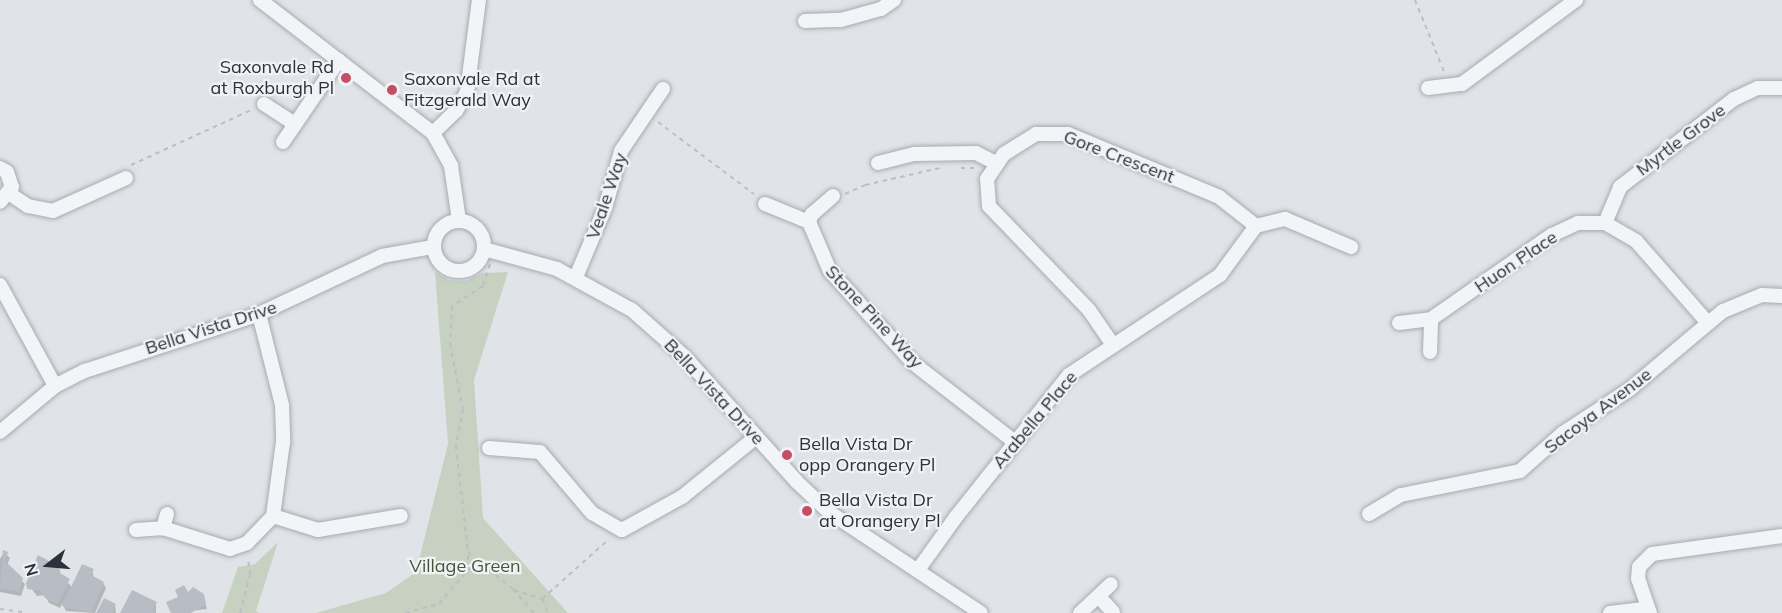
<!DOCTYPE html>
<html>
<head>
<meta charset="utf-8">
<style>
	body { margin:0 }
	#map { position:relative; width:1782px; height:613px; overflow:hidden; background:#e0e4e8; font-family:Mulish,sans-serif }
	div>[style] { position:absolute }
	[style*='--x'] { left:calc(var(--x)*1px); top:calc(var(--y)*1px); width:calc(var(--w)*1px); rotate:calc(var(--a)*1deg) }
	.green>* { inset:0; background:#c6d1c2 }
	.shadow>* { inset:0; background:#0003 }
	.building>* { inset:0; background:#b8bdc5 }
	.path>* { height:2px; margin-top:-1px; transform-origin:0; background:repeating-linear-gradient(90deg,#bbbec3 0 4.5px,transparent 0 9px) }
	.roads { filter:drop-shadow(0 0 2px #a6abb2) drop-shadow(0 0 2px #a6abb2) }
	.minor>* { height:14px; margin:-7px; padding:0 7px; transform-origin:7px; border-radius:7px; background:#f3f4f7 }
	.minor>.ring { margin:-7px; padding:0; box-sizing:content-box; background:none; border:14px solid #f3f4f7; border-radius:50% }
	.dots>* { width:16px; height:16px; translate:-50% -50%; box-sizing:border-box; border:3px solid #f0f2f6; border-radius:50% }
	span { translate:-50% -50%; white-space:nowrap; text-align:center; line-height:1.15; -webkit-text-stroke:4.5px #f0f2f6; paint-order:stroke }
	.poi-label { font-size:18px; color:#2a323e }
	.right { translate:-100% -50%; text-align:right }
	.left { translate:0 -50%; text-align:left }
	.street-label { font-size:18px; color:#2a323e }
	.park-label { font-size:18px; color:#3f5938 }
	.north { position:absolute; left:18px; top:535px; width:60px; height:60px; -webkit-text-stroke:4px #f0f2f6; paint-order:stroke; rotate:254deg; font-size:16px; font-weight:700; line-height:24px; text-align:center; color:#2a323e }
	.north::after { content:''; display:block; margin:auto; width:21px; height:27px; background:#2a323e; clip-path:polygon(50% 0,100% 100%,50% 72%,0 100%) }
</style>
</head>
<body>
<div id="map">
	<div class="green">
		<i style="clip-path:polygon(435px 272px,449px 280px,465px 281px,483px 273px,508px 272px,474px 380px,483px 518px,568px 613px,316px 613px,386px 593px,416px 572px,448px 444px)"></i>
		<i style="clip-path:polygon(278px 542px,256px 611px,259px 613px,222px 613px,238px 567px,255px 564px)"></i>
	</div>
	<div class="shadow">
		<i style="clip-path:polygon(4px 552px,10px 558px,7px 565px,25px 584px,21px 596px,0 592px,0 559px)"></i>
		<i style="clip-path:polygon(59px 568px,61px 576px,73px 588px,92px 570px,94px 578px,103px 583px,106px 588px,95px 613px,66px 611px,62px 604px,60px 608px,49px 603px,45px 595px,37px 596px,31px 588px)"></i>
		<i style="clip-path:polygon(188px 594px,203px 595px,207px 609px,173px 613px)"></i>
		<i style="clip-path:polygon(156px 603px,156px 613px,122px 613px)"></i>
		<i style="clip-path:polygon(115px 605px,116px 613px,98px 613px)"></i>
	</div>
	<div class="building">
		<i style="clip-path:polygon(3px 550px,8px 552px,5px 561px,23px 578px,19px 592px,0 588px)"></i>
		<i style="clip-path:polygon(38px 555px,60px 567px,58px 572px,70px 579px,57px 604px,45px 598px,41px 591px,27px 589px,26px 583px)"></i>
		<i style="clip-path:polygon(82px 564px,94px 569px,91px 575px,104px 582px,91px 613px,62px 606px)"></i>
		<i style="clip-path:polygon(184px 585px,188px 592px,193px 587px,204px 594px,206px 604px,191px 613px,171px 613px,166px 602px,178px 597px,175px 590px)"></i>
		<i style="clip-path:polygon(132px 590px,157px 602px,152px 611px,155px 613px,120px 613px)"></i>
		<i style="clip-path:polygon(104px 598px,116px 604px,112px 613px,96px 613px)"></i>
	</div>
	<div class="path">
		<i style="--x:1415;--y:0;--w:80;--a:67.9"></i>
		<i style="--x:658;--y:122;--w:120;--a:36.9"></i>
		<i style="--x:131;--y:165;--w:132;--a:-24.6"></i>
		<i style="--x:961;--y:168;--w:15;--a:0"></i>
		<i style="--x:845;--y:194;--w:22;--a:-24"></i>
		<i style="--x:865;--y:185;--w:77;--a:-12.8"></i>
		<i style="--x:490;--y:264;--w:23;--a:108"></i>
		<i style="--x:483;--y:286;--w:37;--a:147"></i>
		<i style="--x:452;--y:306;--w:38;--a:93"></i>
		<i style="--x:450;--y:344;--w:66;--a:78.7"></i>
		<i style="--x:463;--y:409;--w:38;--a:101"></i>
		<i style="--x:456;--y:446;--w:107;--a:83.5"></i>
		<i style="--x:468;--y:552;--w:58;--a:39.4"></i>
		<i style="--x:513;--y:589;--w:32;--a:49"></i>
		<i style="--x:468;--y:569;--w:17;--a:0"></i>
		<i style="--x:514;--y:590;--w:29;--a:18"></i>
		<i style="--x:542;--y:599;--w:15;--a:67"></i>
		<i style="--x:542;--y:599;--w:90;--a:-41.8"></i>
		<i style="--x:0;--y:609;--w:27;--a:8"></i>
		<i style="--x:240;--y:613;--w:39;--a:-75"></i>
		<i style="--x:250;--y:575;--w:17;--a:-97"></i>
		<i style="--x:405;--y:613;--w:35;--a:-15"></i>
		<i style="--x:439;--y:604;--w:45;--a:-50.4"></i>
		<i style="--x:468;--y:569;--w:15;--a:-90"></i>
	</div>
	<div class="roads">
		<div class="minor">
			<i style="--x:260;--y:0;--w:218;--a:37.6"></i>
			<i style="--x:433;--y:133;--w:38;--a:61"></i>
			<i style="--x:451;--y:166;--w:55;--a:81.6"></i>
			<i style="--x:805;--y:21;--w:36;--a:-2"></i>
			<i style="--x:841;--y:20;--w:41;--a:-15.4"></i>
			<i style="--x:881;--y:9;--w:16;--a:-35"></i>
			<i style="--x:1428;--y:88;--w:34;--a:-7"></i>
			<i style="--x:1462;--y:84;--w:142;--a:-36.4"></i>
			<i style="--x:264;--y:104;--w:37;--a:33"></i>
			<i style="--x:433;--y:133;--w:32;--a:-44"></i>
			<i style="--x:456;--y:111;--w:22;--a:-60"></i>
			<i style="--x:467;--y:92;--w:93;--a:-82.6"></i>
			<i style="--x:283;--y:142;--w:99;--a:-55.7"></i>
			<i style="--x:878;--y:163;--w:37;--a:-14"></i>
			<i style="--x:914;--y:154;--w:62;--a:-0.9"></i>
			<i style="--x:976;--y:153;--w:22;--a:27"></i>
			<i style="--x:0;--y:168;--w:8;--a:30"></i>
			<i style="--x:7;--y:172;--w:16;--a:72"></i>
			<i style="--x:12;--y:187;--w:19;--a:129"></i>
			<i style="--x:10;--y:194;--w:22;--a:34"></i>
			<i style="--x:28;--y:206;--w:25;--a:11"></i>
			<i style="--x:53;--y:211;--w:80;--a:-24.3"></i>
			<i style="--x:833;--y:196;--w:28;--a:139"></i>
			<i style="--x:812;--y:214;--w:9;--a:111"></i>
			<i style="--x:809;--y:222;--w:53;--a:66.8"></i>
			<i style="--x:830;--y:271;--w:124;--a:47.9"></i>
			<i style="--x:913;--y:363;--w:129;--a:37.8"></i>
			<i style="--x:765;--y:204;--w:48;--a:22.2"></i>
			<i class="ring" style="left:434px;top:221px;width:36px;height:36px"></i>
			<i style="--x:1605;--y:223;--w:39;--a:-67"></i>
			<i style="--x:1620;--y:187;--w:144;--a:-37.7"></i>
			<i style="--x:1734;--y:99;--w:26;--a:-25"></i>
			<i style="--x:1758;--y:88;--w:24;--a:0"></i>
			<i style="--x:1256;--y:226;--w:30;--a:-14"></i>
			<i style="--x:1285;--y:219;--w:72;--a:23"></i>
			<i style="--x:484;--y:249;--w:76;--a:15.3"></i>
			<i style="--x:557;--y:269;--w:85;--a:28.7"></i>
			<i style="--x:632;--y:310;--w:69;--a:41.5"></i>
			<i style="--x:684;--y:356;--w:169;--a:48.1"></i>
			<i style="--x:797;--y:482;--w:44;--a:43.2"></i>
			<i style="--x:829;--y:512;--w:182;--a:33.6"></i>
			<i style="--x:576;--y:277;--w:75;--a:-67.2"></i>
			<i style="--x:605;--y:208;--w:59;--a:-74.3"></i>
			<i style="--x:621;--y:151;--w:75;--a:-55.9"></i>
			<i style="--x:0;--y:285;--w:115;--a:61.4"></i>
			<i style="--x:259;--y:314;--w:94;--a:75.8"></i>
			<i style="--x:282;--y:405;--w:37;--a:88"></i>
			<i style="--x:283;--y:442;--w:75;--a:97.7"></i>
			<i style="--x:1399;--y:323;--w:32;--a:-7"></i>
			<i style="--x:1431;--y:319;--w:147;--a:-34.8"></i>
			<i style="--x:1552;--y:235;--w:29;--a:-25"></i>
			<i style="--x:1578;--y:223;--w:27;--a:0"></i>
			<i style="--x:1605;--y:223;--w:36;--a:30"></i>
			<i style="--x:1636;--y:241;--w:109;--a:48.7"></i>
			<i style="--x:1113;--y:345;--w:42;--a:-124.4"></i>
			<i style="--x:1089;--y:310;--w:144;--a:-133.9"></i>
			<i style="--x:989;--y:206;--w:27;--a:-94"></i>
			<i style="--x:987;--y:179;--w:30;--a:-56"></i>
			<i style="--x:1004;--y:154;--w:38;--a:-32"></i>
			<i style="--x:1036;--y:134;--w:32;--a:0"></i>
			<i style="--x:1068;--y:134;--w:164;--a:22.6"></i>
			<i style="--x:1219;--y:197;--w:47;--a:38.1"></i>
			<i style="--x:1430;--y:352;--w:33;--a:-88"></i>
			<i style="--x:0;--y:432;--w:72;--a:-39.9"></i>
			<i style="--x:55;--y:386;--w:34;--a:-27"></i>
			<i style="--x:85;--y:371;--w:183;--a:-18.1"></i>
			<i style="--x:259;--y:314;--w:136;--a:-25.2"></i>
			<i style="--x:382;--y:256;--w:52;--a:-10"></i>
			<i style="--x:489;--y:448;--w:51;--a:4.5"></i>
			<i style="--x:540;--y:452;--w:80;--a:49.6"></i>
			<i style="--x:592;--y:513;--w:34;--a:30"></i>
			<i style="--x:622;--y:530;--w:68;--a:-28.8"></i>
			<i style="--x:682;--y:497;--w:95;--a:-39"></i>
			<i style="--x:167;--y:514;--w:15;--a:106"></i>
			<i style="--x:163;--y:528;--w:70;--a:17.4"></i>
			<i style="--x:230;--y:549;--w:18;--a:-19"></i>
			<i style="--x:247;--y:543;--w:37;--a:-46"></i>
			<i style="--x:1369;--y:514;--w:37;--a:-31"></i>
			<i style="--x:1401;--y:495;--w:121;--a:-11.4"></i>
			<i style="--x:1520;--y:471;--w:57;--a:-41.5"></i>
			<i style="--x:1563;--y:433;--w:80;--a:-33.3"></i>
			<i style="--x:1630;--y:389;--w:121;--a:-40"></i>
			<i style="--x:1723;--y:311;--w:42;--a:-22.3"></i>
			<i style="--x:1762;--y:295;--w:20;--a:3"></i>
			<i style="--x:273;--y:516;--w:47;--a:17.3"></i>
			<i style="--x:318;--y:530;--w:84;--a:-9.6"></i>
			<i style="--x:136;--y:530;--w:27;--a:-4"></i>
			<i style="--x:918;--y:570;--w:65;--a:-54.4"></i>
			<i style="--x:956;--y:517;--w:181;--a:-51.5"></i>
			<i style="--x:1069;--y:375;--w:181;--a:-33.5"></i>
			<i style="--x:1220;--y:275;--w:61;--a:-53.7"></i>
			<i style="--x:1100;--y:598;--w:19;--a:47"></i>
			<i style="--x:1080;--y:613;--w:42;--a:-43.1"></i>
			<i style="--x:1610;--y:613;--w:38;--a:-7"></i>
			<i style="--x:1650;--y:613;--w:36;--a:-109"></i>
			<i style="--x:1638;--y:579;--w:12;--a:-85"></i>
			<i style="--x:1639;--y:567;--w:18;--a:-45"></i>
			<i style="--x:1652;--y:554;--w:131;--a:-7.9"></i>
		</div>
	</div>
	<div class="dots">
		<i style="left:346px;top:78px;background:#c44e63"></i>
		<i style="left:392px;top:90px;background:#c44e63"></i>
		<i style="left:787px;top:455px;background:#c44e63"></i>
		<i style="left:807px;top:511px;background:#c44e63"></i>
	</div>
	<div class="poi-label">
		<span class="right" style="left:334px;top:78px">Saxonvale Rd<br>at Roxburgh Pl</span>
		<span class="left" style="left:404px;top:90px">Saxonvale Rd at<br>Fitzgerald Way</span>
		<span class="left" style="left:799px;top:455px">Bella Vista Dr<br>opp Orangery Pl</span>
		<span class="left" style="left:819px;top:511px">Bella Vista Dr<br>at Orangery Pl</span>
	</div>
	<div class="street-label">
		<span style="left:1681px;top:140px;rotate:-37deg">Myrtle Grove</span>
		<span style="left:1119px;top:157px;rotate:21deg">Gore Crescent</span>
		<span style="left:607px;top:196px;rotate:-71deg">Veale Way</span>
		<span style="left:1516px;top:262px;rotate:-34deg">Huon Place</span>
		<span style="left:874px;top:317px;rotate:47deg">Stone Pine Way</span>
		<span style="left:211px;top:328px;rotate:-18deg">Bella Vista Drive</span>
		<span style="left:714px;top:392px;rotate:47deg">Bella Vista Drive</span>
		<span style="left:1598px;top:411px;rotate:-37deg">Sacoya Avenue</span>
		<span style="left:1035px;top:420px;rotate:-50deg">Arabella Place</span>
	</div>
	<div class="park-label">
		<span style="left:465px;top:566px">Village Green</span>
	</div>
	<div class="north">N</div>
</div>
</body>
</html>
